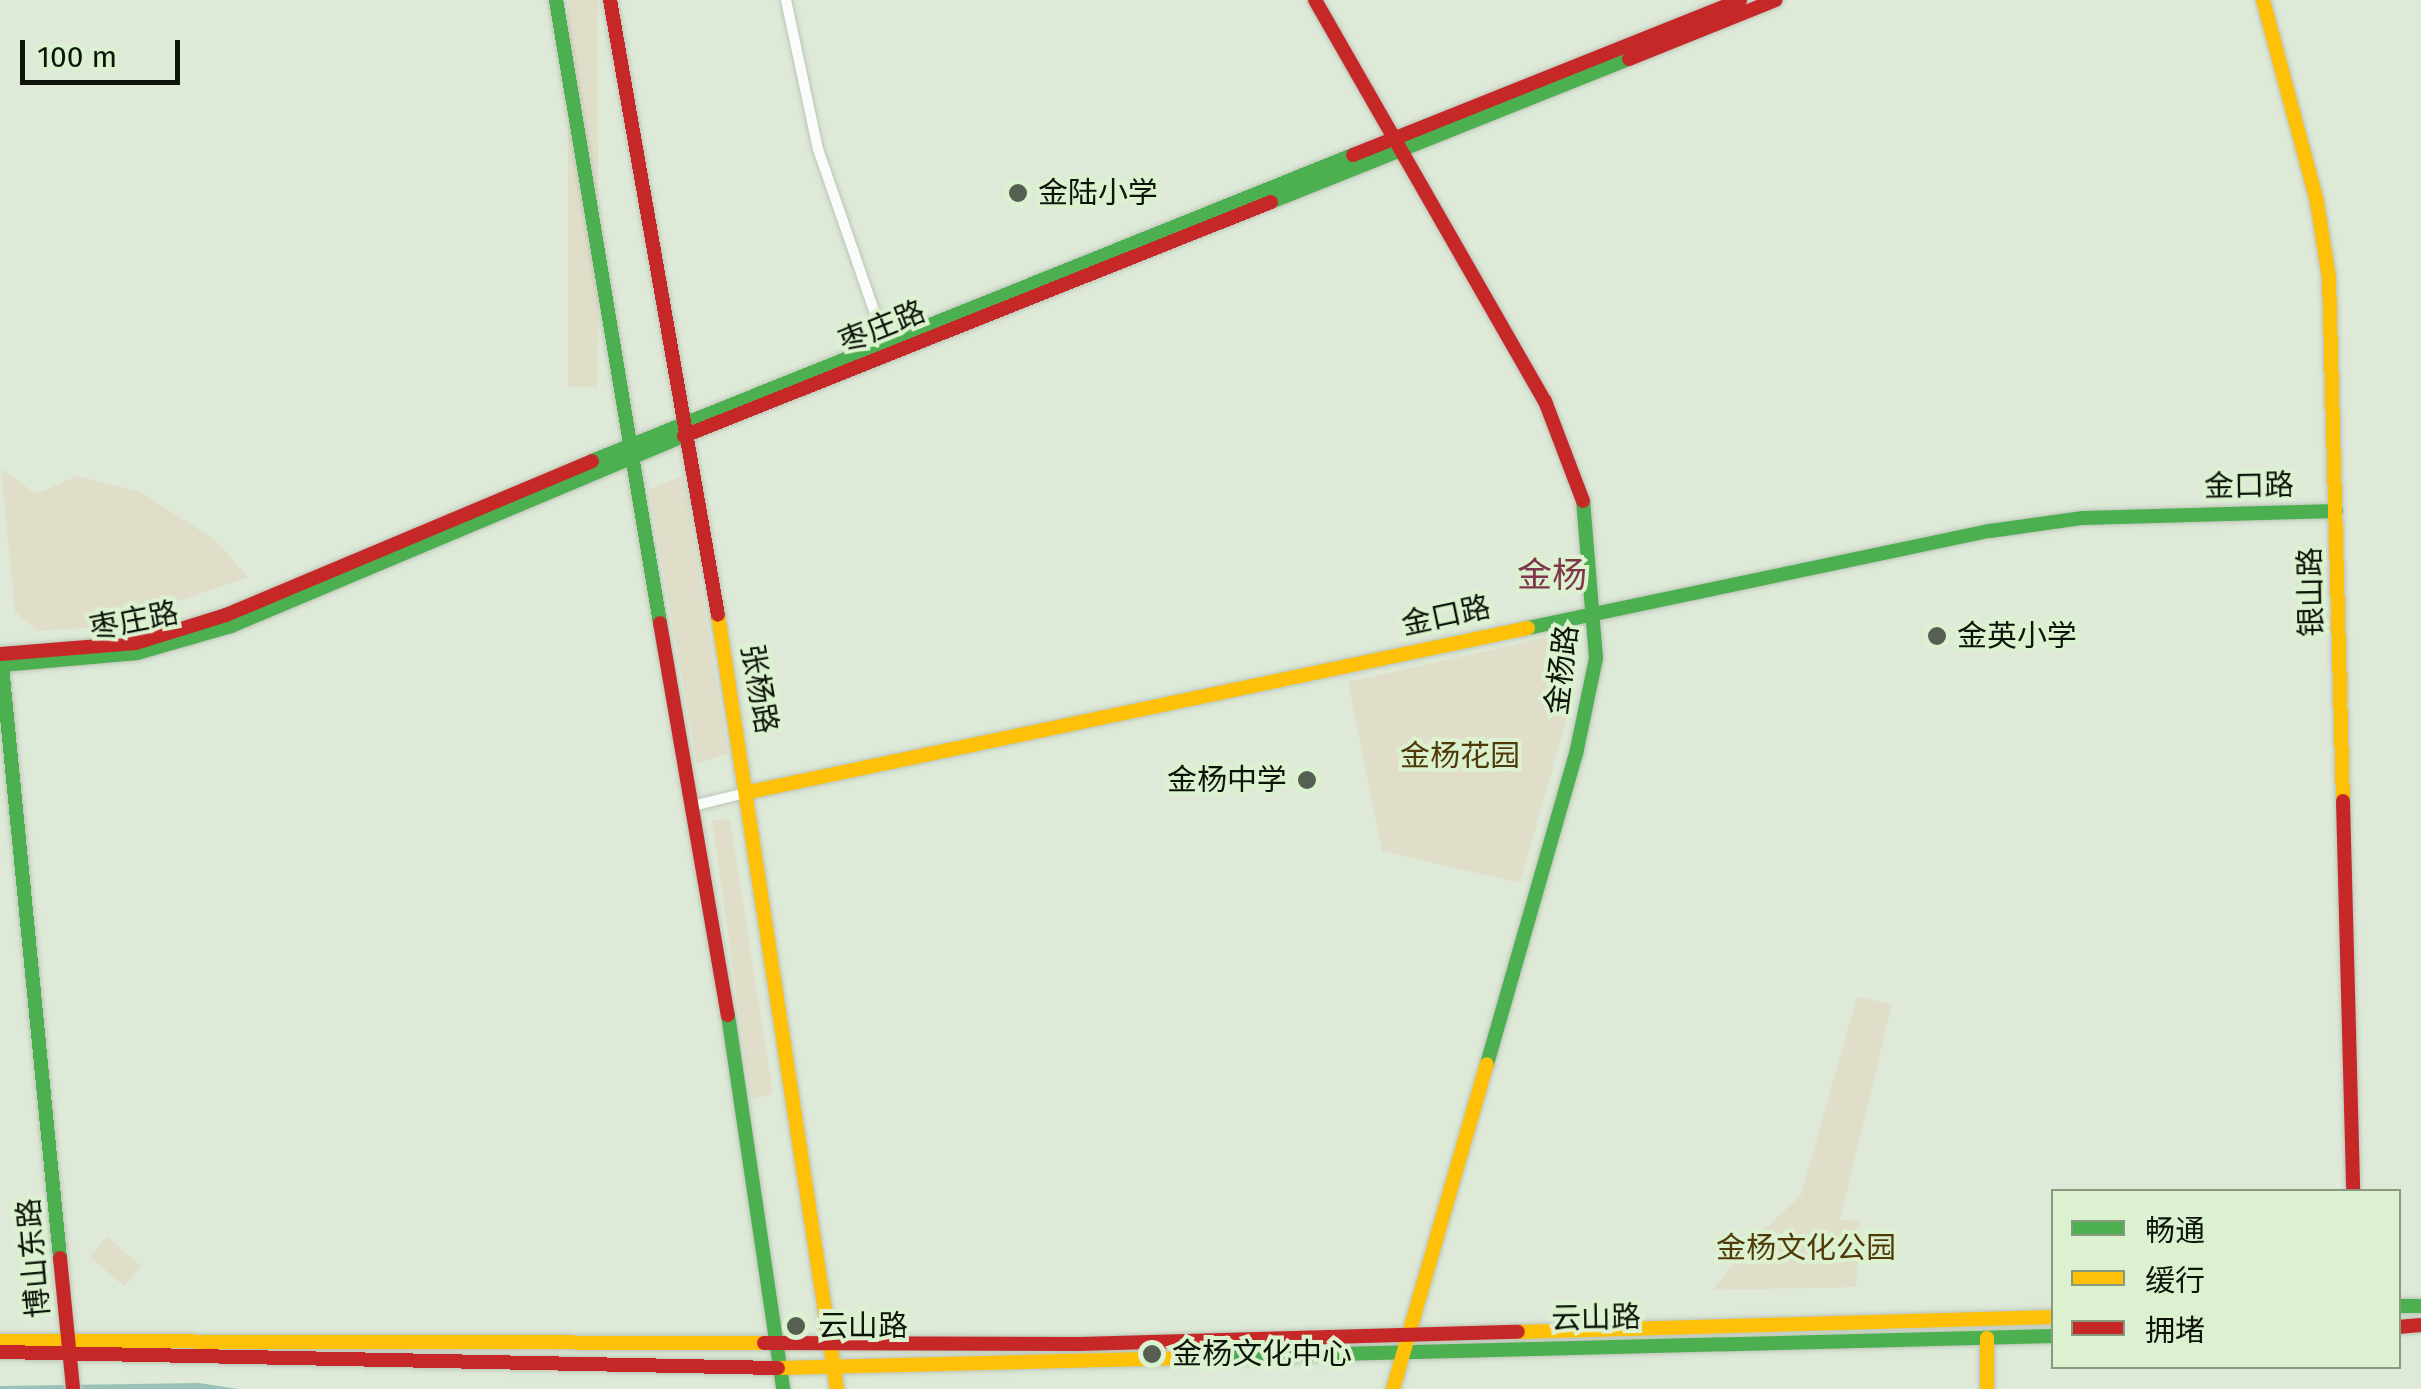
<!DOCTYPE html>
<html>
<head>
<meta charset="utf-8">
<style>
	body { margin:0 }
	#map { position:relative; width:2421px; height:1389px; overflow:hidden; background:#dee9d8; font-family:"Fira Sans","Noto Sans SC",sans-serif }
	div>[style] { position:absolute }
	[style*='--x'] { left:calc(var(--x)*1px); top:calc(var(--y)*1px); width:calc(var(--w)*1px); rotate:calc(var(--a)*1deg) }
	.green>* { inset:0; background:#e0dec9; transform-origin:0 0 }
	.water>* { inset:0; background:#99c1b7 }
	.roads { filter:drop-shadow(0 0 2px #bcc5b7) drop-shadow(0 0 2px #bcc5b7) }
	.street>* { height:10px; margin:-5px; padding:0 5px; transform-origin:5px; border-radius:5px; background:#fafcf9 }
	.fast>* { height:14px; margin:-7px; padding:0 7px; transform-origin:7px; border-radius:7px; background:#4caf50 }
	.slow>* { height:14px; margin:-7px; padding:0 7px; transform-origin:7px; border-radius:7px; background:#ffc107 }
	.jam>* { height:14px; margin:-7px; padding:0 7px; transform-origin:7px; border-radius:7px; background:#c62828 }
	.dots>* { width:28px; height:28px; translate:-50% -50%; box-sizing:border-box; border:5px solid #dcf1d0; border-radius:50% }
	span { translate:-50% -50%; white-space:nowrap; text-align:center; line-height:1.15; -webkit-text-stroke:8px #dcf1d0; paint-order:stroke }
	.poi-label { font-size:30px; color:#0d1409 }
	.left { translate:0 -50%; text-align:left }
	.right { translate:-100% -50%; text-align:right }
	.street-label { font-size:30px; color:#0d1409 }
	.park-label { font-size:30px; color:#503a09 }
	.quarter-label { font-size:35px; color:#7d374b }
	.legend { position:absolute; left:2051px; top:1189px; width:350px; height:180px; box-sizing:border-box; background:#dcf1d0; border:2px solid #899980; margin:0; padding:12px 18px; list-style:none; font-size:30px; color:#0d1409 }
	.legend li { display:flex; align-items:center; gap:20px; height:50px }
	.legend b { width:50px; border:2px solid #899980 }
	.scale { position:absolute; left:20px; top:40px; width:160px; height:45px; box-sizing:border-box; border:5px solid #0d1409; border-top:0; padding-left:12px; font-size:30px; line-height:35px; white-space:nowrap; color:#0d1409; -webkit-text-stroke:8px #dcf1d0; paint-order:stroke }
</style>
</head>
<body>
<div id="map">
	<div class="green">
		<i style="left:568px;top:0;width:30px;height:387px"></i>
		<i style="clip-path:polygon(1px 469px,36px 494px,77px 476px,141px 492px,216px 541px,248px 577px,105px 627px,37px 631px,15px 612px)"></i>
		<i style="clip-path:polygon(683px 475px,728px 753px,697px 764px,649px 490px)"></i>
		<i style="clip-path:polygon(1544px 638px,1571px 645px,1578px 679px,1520px 883px,1382px 851px,1348px 682px)"></i>
		<i style="clip-path:polygon(730px 819px,773px 1094px,751px 1099px,712px 820px)"></i>
		<i style="clip-path:polygon(1857px 997px,1892px 1004px,1840px 1220px,1860px 1221px,1856px 1287px,1713px 1290px,1746px 1247px,1801px 1195px)"></i>
		<i style="left:107px;top:1237px;width:45px;height:26px;rotate:41deg"></i>
	</div>
	<div class="water">
		<i style="clip-path:polygon(199px 1383px,238px 1389px,0 1389px,0 1386px)"></i>
	</div>
	<div class="roads">
		<div class="street">
			<i style="--x:786;--y:0;--w:152;--a:77.9"></i>
			<i style="--x:818;--y:149;--w:196;--a:70.9"></i>
			<i style="--x:693;--y:806;--w:58;--a:-14"></i>
		</div>
		<div class="fast">
			<i style="--x:556;--y:0;--w:632;--a:80.52"></i>
			<i style="--x:1271;--y:202;--w:386;--a:-21.8"></i>
			<i style="--x:592;--y:461;--w:820;--a:-21.91"></i>
			<i style="--x:1528;--y:628;--w:472;--a:-11.9"></i>
			<i style="--x:1990;--y:531;--w:94;--a:-8"></i>
			<i style="--x:2083;--y:518;--w:253;--a:-1.6"></i>
			<i style="--x:1;--y:656;--w:605;--a:84.4"></i>
			<i style="--x:2;--y:665;--w:136;--a:-5.1"></i>
			<i style="--x:137;--y:653;--w:98;--a:-16"></i>
			<i style="--x:231;--y:626;--w:491;--a:-22.8"></i>
			<i style="--x:728;--y:1015;--w:378;--a:81.6"></i>
			<i style="--x:1487;--y:1064;--w:323;--a:-74"></i>
			<i style="--x:1576;--y:754;--w:98;--a:-78.2"></i>
			<i style="--x:1596;--y:658;--w:158;--a:-94.7"></i>
			<i style="--x:2398;--y:1306;--w:23;--a:0"></i>
			<i style="--x:1218;--y:1357;--w:836;--a:-1.44"></i>
		</div>
		<div class="slow">
			<i style="--x:2263;--y:0;--w:209;--a:75"></i>
			<i style="--x:2317;--y:202;--w:77;--a:81"></i>
			<i style="--x:2329;--y:278;--w:523;--a:88.47"></i>
			<i style="--x:718;--y:615;--w:783;--a:81.26"></i>
			<i style="--x:749;--y:792;--w:796;--a:-11.89"></i>
			<i style="--x:1518;--y:1332;--w:536;--a:-1.6"></i>
			<i style="--x:1987;--y:1338;--w:51;--a:90"></i>
			<i style="--x:0;--y:1341;--w:764;--a:0.15"></i>
			<i style="--x:778;--y:1368;--w:440;--a:-1.4"></i>
			<i style="--x:1393;--y:1389;--w:338;--a:-73.9"></i>
		</div>
		<div class="jam">
			<i style="--x:610;--y:0;--w:624;--a:80.04"></i>
			<i style="--x:1315;--y:0;--w:462;--a:60.2"></i>
			<i style="--x:1545;--y:401;--w:107;--a:69.2"></i>
			<i style="--x:1629;--y:59;--w:158;--a:-21.9"></i>
			<i style="--x:1353;--y:155;--w:417;--a:-21.8"></i>
			<i style="--x:684;--y:436;--w:632;--a:-21.73"></i>
			<i style="--x:660;--y:623;--w:398;--a:80.2"></i>
			<i style="--x:1;--y:654;--w:135;--a:-4.7"></i>
			<i style="--x:136;--y:643;--w:94;--a:-17.3"></i>
			<i style="--x:226;--y:615;--w:397;--a:-22.8"></i>
			<i style="--x:2343;--y:801;--w:391;--a:88.5"></i>
			<i style="--x:60;--y:1258;--w:132;--a:84.3"></i>
			<i style="--x:2398;--y:1327;--w:23;--a:-5"></i>
			<i style="--x:764;--y:1343;--w:313;--a:0.2"></i>
			<i style="--x:1077;--y:1344;--w:441;--a:-1.6"></i>
			<i style="--x:0;--y:1352;--w:778;--a:1.18"></i>
		</div>
	</div>
	<div class="dots">
		<i style="left:1018px;top:193px;background:#565f51"></i>
		<i style="left:1937px;top:636px;background:#565f51"></i>
		<i style="left:1307px;top:780px;background:#565f51"></i>
		<i style="left:796px;top:1326px;background:#565f51"></i>
		<i style="left:1152px;top:1354px;background:#565f51"></i>
	</div>
	<div class="poi-label">
		<span class="left" style="left:1038px;top:193px">金陆小学</span>
		<span class="left" style="left:1957px;top:636px">金英小学</span>
		<span class="right" style="left:1287px;top:780px">金杨中学</span>
		<span class="left" style="left:818px;top:1326px">云山路</span>
		<span class="left" style="left:1172px;top:1354px">金杨文化中心</span>
	</div>
	<div class="street-label">
		<span style="left:882px;top:327px;rotate:-22deg">枣庄路</span>
		<span style="left:2249px;top:486px;rotate:-1deg">金口路</span>
		<span style="left:2311px;top:592px;rotate:-91deg">银山路</span>
		<span style="left:1446px;top:616px;rotate:-12deg">金口路</span>
		<span style="left:134px;top:621px;rotate:-11deg">枣庄路</span>
		<span style="left:1562px;top:670px;rotate:-83deg">金杨路</span>
		<span style="left:759px;top:689px;rotate:80deg">张杨路</span>
		<span style="left:34px;top:1258px;rotate:-95deg">博山东路</span>
		<span style="left:1596px;top:1318px;rotate:-1deg">云山路</span>
	</div>
	<div class="park-label">
		<span style="left:1460px;top:756px">金杨花园</span>
		<span style="left:1806px;top:1248px">金杨文化公园</span>
	</div>
	<div class="quarter-label">
		<span style="left:1552px;top:575px">金杨</span>
	</div>
	<ul class="legend">
	<li><b style="height:12px;background:#4caf50"></b>畅通</li>
	<li><b style="height:12px;background:#ffc107"></b>缓行</li>
	<li><b style="height:12px;background:#c62828"></b>拥堵</li>
	</ul>
	<div class="scale">100 m</div>
</div>
</body>
</html>
